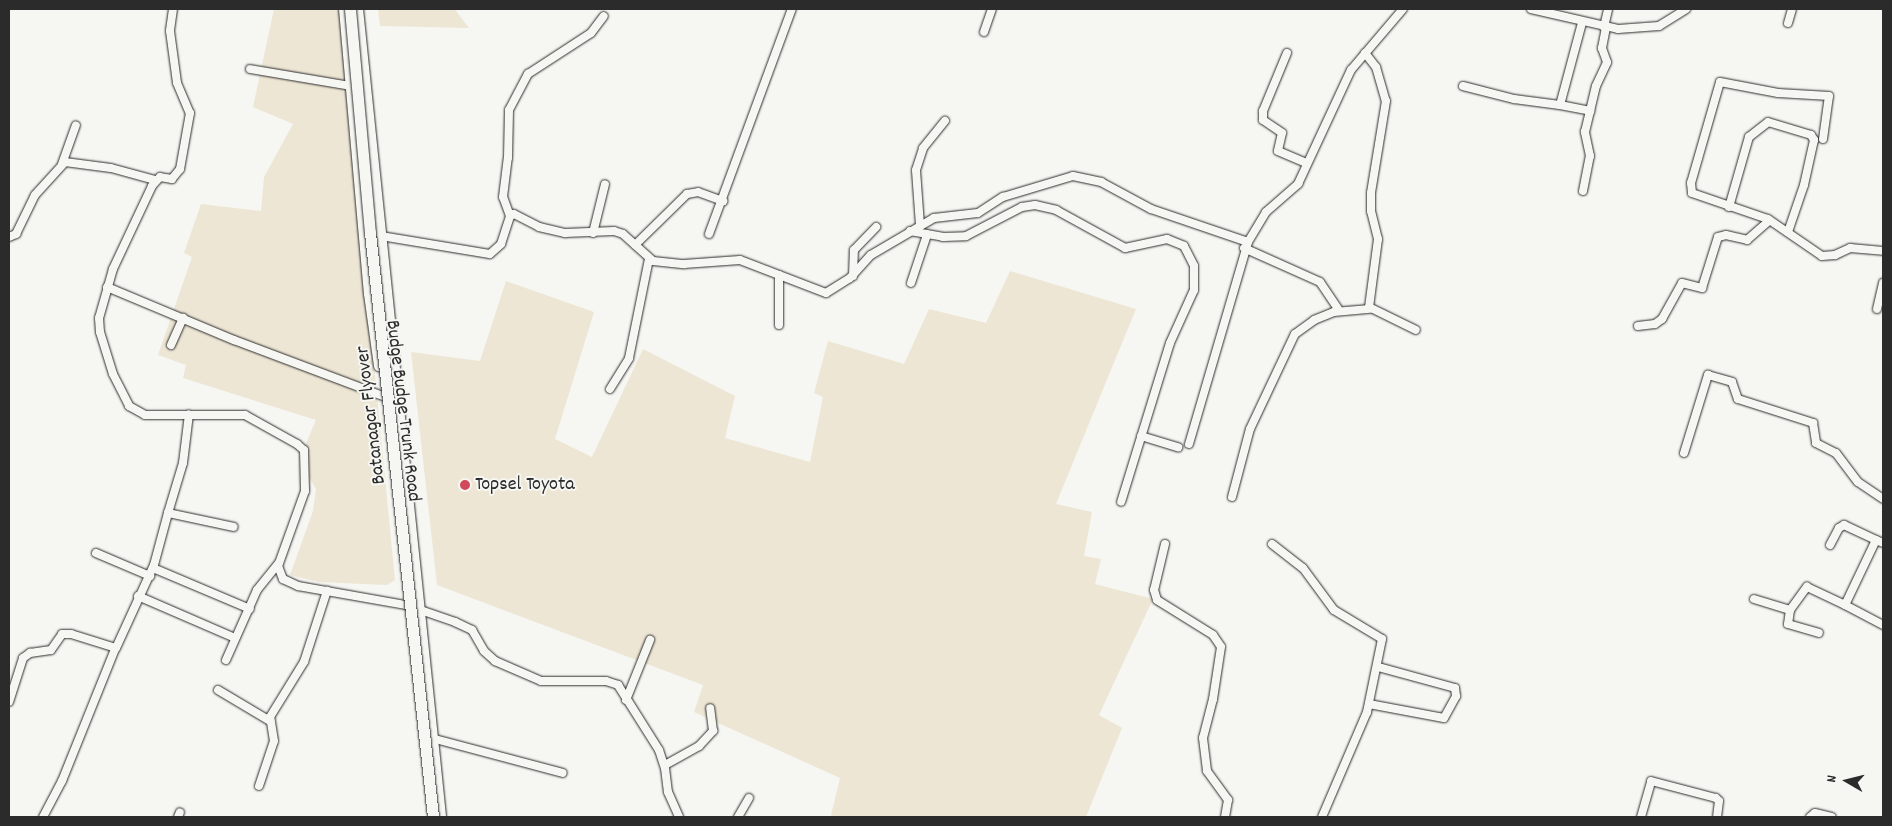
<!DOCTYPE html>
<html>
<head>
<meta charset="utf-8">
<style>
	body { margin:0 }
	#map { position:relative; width:1892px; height:826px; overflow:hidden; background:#f6f6f2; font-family:Dekko,sans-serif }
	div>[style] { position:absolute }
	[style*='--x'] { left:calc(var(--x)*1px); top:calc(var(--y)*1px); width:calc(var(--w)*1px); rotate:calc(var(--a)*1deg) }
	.built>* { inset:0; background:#eee6d5 }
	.roads { filter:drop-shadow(0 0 1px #2b2b2b) drop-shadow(0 0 1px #2b2b2b) }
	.minor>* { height:8px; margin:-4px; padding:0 4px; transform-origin:4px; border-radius:4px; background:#f6f6f2 }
	.tertiary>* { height:10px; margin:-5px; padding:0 5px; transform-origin:5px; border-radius:5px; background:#f6f6f2 }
	.bridges { filter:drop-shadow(0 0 1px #2b2b2b) drop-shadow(0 0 1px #2b2b2b) }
	.secondary-bridge>* { height:11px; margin:-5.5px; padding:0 5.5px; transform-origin:5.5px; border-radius:5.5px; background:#f6f6f2 }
	.dots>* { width:14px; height:14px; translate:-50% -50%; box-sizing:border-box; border:2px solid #f6f6f2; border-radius:50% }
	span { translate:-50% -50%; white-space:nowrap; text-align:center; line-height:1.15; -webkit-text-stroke:4px #f6f6f2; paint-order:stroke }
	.street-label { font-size:20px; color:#2b2b2b }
	.poi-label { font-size:20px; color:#2b2b2b }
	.left { translate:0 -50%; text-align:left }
	.frame { position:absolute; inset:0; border:10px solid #2b2b2b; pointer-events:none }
	.north { position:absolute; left:1822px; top:756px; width:50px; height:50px; -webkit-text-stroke:4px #f6f6f2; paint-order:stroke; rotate:278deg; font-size:14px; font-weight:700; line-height:20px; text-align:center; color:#2b2b2b }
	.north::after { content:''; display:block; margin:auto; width:18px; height:22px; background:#2b2b2b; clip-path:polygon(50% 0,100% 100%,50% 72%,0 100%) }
</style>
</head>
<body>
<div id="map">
	<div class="built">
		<i style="clip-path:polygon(274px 9px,339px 9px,395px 580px,387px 585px,318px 582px,290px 575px,313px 511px,316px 489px,299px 460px,316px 420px,183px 378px,186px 365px,158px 355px,192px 257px,184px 253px,201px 204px,261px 211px,264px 177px,293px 124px,253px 107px)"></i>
		<i style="clip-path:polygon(378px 9px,457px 9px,456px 11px,469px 28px,380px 26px)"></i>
		<i style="clip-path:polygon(1010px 271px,1136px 309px,1056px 504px,1092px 512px,1084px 556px,1101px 559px,1095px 584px,1153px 599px,1099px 715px,1122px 728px,1086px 817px,834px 817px,831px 815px,840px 778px,694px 712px,703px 685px,437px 585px,411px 352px,480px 361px,506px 281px,594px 312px,555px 439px,592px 457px,643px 349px,735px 396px,725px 438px,810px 462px,823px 397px,814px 393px,828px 341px,904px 364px,929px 309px,986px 323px)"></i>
	</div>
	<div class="roads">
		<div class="minor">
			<i style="--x:173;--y:9;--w:22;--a:98"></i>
			<i style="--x:170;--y:31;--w:52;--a:82.3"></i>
			<i style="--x:177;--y:83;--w:33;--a:67"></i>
			<i style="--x:190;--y:113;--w:57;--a:100.1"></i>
			<i style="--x:180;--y:169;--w:13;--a:129"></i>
			<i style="--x:172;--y:179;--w:12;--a:-171"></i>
			<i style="--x:160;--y:177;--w:12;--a:132"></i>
			<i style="--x:152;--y:186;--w:92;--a:115.2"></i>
			<i style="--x:113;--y:269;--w:51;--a:105.9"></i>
			<i style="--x:99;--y:318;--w:14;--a:86"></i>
			<i style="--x:100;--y:332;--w:44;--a:72.8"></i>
			<i style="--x:113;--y:374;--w:36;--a:63"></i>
			<i style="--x:129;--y:406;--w:18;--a:29"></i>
			<i style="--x:145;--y:415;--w:100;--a:0"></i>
			<i style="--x:245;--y:415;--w:60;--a:29.1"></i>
			<i style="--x:297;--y:444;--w:9;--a:41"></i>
			<i style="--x:304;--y:450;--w:41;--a:88.6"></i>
			<i style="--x:305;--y:491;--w:80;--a:109.8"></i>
			<i style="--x:278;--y:566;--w:14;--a:69"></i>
			<i style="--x:283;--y:579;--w:17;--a:25"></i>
			<i style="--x:298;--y:586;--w:110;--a:10"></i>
			<i style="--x:406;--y:605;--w:52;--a:19.1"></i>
			<i style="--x:455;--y:622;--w:19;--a:25"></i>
			<i style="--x:472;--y:630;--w:24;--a:60"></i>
			<i style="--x:484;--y:651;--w:15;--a:42"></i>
			<i style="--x:495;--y:661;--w:50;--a:23.5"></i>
			<i style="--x:541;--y:681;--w:65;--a:0"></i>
			<i style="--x:606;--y:681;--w:13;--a:18"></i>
			<i style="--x:618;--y:685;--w:77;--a:57.8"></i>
			<i style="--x:659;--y:750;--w:19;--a:72"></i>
			<i style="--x:665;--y:768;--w:24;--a:83"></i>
			<i style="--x:668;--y:792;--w:27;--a:66"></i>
			<i style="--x:1531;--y:9;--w:89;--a:12.9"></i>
			<i style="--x:1618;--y:29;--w:41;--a:-4.2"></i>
			<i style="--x:1659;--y:26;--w:32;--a:-32"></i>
			<i style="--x:1788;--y:23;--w:15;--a:-74"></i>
			<i style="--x:1604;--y:27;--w:18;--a:-77"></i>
			<i style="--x:984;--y:32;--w:24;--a:-71"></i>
			<i style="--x:1287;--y:53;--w:63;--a:112.5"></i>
			<i style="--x:1263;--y:111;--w:9;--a:90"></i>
			<i style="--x:1263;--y:120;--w:23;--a:34"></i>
			<i style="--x:1282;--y:133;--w:18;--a:103"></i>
			<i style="--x:1278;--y:151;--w:30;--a:23"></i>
			<i style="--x:1365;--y:53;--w:18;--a:52"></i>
			<i style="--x:1376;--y:67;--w:35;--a:74"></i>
			<i style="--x:1386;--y:101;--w:93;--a:99.3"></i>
			<i style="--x:1371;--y:193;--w:18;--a:90"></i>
			<i style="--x:1371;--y:211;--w:29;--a:76"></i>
			<i style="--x:1378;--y:239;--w:69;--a:97.5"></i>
			<i style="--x:1369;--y:307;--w:52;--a:26.1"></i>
			<i style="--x:250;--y:69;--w:102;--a:9.6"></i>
			<i style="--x:1463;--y:86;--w:53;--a:14.3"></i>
			<i style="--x:1514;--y:99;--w:46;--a:7.4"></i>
			<i style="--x:1560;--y:105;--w:85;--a:-75"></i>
			<i style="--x:1560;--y:105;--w:31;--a:11"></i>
			<i style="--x:1823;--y:139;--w:43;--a:-82.1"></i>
			<i style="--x:1829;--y:96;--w:51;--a:-176.6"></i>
			<i style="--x:1778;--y:93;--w:59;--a:-169.3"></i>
			<i style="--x:1720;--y:82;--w:105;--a:106"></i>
			<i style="--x:1691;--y:183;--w:10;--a:84"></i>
			<i style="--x:1692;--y:193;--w:80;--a:18.9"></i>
			<i style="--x:1768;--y:219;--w:65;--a:34.4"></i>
			<i style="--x:1822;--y:256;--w:13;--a:-4"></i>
			<i style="--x:1835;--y:255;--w:17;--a:-25"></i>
			<i style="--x:1850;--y:248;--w:33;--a:5"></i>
			<i style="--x:62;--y:164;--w:41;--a:-70.3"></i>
			<i style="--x:1583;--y:191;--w:36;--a:-79"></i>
			<i style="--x:1590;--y:156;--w:25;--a:-102"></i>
			<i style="--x:1585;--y:132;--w:47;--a:-76.6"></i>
			<i style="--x:1596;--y:86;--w:26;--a:-65"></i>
			<i style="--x:1607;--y:62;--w:15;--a:-110"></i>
			<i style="--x:1602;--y:48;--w:20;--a:-79"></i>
			<i style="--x:1729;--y:207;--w:73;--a:-74.1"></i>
			<i style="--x:1749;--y:137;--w:24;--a:-38"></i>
			<i style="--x:1768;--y:122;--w:45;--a:16.8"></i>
			<i style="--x:1811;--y:135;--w:6;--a:59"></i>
			<i style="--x:1814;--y:140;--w:46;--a:102.5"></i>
			<i style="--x:1804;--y:185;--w:50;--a:108.8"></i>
			<i style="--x:510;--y:216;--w:20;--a:-110"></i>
			<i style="--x:503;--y:197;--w:39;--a:-83"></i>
			<i style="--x:508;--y:158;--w:48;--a:-88.8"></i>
			<i style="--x:509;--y:110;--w:41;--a:-62.2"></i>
			<i style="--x:528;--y:74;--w:75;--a:-33.1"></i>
			<i style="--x:591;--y:33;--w:21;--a:-53"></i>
			<i style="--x:920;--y:225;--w:55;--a:-94.2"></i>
			<i style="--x:916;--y:170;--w:23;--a:-72"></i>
			<i style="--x:923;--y:148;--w:35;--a:-51"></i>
			<i style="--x:910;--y:231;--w:34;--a:10"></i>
			<i style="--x:943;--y:237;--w:23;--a:-2"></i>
			<i style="--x:966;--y:236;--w:63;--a:-27.4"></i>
			<i style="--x:1022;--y:207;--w:13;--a:-9"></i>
			<i style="--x:1035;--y:205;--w:22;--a:13"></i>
			<i style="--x:1056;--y:210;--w:79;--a:28.8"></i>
			<i style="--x:1125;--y:248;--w:43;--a:-12.1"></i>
			<i style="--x:1167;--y:239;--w:18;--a:22"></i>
			<i style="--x:1184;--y:246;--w:22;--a:63"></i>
			<i style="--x:1194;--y:266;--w:24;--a:90"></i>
			<i style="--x:1194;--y:290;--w:58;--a:114.4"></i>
			<i style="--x:1170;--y:343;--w:166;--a:107.1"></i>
			<i style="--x:593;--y:233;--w:50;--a:-76.2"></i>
			<i style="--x:709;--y:234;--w:240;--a:-69.8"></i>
			<i style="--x:381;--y:236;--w:110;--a:9.4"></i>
			<i style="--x:490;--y:254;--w:15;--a:-42"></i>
			<i style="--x:501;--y:244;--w:29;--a:-72"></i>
			<i style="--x:510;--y:216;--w:4;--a:-27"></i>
			<i style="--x:514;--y:214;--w:28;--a:27"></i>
			<i style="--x:539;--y:227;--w:27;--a:13"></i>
			<i style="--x:565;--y:233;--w:49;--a:-2.3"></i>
			<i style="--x:614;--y:231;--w:9;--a:18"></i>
			<i style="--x:623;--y:234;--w:40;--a:42"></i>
			<i style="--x:653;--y:261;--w:31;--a:6"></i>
			<i style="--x:684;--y:264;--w:56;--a:-4.1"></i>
			<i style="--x:740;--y:260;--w:92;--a:21"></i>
			<i style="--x:826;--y:293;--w:28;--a:-32"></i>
			<i style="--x:850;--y:278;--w:31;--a:-48"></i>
			<i style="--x:871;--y:255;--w:73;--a:-30.4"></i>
			<i style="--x:934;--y:218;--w:44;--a:-6.5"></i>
			<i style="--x:978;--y:213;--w:30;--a:-33"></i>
			<i style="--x:1003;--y:197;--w:73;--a:-16.7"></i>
			<i style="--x:1073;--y:176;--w:29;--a:12"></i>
			<i style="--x:1101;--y:182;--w:57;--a:28.4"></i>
			<i style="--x:1151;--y:209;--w:102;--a:18.8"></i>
			<i style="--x:1248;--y:242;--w:35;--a:-59"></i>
			<i style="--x:1266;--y:212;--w:43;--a:-41.2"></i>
			<i style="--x:1298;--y:184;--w:126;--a:-65.1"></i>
			<i style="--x:1351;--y:70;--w:80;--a:-49.6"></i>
			<i style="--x:9;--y:237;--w:8;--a:-23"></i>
			<i style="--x:16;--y:234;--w:43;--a:-64"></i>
			<i style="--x:35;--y:195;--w:45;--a:-47.7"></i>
			<i style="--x:65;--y:162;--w:46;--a:7.4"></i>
			<i style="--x:111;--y:168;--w:46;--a:15.3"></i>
			<i style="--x:635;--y:245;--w:73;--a:-44.4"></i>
			<i style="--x:687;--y:194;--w:11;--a:-10"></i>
			<i style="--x:698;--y:192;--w:27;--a:20"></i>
			<i style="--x:1244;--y:248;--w:83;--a:24.1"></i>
			<i style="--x:1320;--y:282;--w:34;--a:56"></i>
			<i style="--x:853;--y:276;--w:26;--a:-88"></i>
			<i style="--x:854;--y:250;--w:32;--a:-46"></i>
			<i style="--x:911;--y:283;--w:51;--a:-71.6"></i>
			<i style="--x:107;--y:287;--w:138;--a:22.7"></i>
			<i style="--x:234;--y:340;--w:159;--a:20.6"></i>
			<i style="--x:1877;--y:309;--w:27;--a:-77"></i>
			<i style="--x:779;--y:325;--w:50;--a:-90"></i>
			<i style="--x:1638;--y:326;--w:17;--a:-7"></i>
			<i style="--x:1655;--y:324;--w:9;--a:-36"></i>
			<i style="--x:1662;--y:319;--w:41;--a:-60.9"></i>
			<i style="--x:1682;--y:283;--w:21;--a:14"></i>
			<i style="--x:1702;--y:288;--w:53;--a:-72.6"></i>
			<i style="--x:1718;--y:237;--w:8;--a:-14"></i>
			<i style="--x:1726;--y:235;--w:22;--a:13"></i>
			<i style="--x:1747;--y:240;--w:30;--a:-41"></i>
			<i style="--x:171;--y:345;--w:30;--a:-66"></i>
			<i style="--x:610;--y:389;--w:36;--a:-58"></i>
			<i style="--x:629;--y:358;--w:101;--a:-78.6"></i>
			<i style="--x:1141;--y:436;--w:39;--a:17"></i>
			<i style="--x:1189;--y:444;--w:210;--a:-73.7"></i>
			<i style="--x:1684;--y:453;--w:82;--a:-72.9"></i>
			<i style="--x:1708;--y:375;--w:25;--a:16"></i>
			<i style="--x:1732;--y:382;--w:18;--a:71"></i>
			<i style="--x:1738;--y:399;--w:79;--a:17.7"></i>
			<i style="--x:1813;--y:423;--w:20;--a:81"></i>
			<i style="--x:1816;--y:443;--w:22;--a:27"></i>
			<i style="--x:1836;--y:453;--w:36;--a:53"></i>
			<i style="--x:1858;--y:482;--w:30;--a:34"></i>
			<i style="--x:1232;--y:497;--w:70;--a:-75.2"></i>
			<i style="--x:1250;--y:429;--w:105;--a:-64.7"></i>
			<i style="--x:1295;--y:334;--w:24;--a:-36"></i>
			<i style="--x:1314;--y:320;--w:22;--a:-22"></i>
			<i style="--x:1334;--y:312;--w:36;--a:-5"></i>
			<i style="--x:168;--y:513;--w:52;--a:-73.3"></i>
			<i style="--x:183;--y:463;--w:49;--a:-83"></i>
			<i style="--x:1165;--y:544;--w:47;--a:103.4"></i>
			<i style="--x:1154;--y:590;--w:10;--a:73"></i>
			<i style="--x:1157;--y:600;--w:66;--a:32"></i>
			<i style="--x:1213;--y:635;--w:14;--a:56"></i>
			<i style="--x:1221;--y:647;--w:53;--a:98.7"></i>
			<i style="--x:1213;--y:699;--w:40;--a:104.4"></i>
			<i style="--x:1203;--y:738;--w:33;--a:83"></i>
			<i style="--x:1207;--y:771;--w:36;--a:54"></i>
			<i style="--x:1228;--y:800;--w:17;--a:100"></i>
			<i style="--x:1272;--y:544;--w:39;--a:38"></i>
			<i style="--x:1303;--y:568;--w:52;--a:53.6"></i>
			<i style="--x:1334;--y:610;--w:56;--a:31.1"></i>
			<i style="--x:1382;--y:639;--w:75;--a:101.6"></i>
			<i style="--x:1367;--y:712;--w:114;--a:113.2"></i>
			<i style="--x:1830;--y:545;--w:19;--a:-62"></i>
			<i style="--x:1839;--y:528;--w:6;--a:-31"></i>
			<i style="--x:1844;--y:525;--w:35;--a:25"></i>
			<i style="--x:96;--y:553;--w:59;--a:23.1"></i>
			<i style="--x:153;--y:568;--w:105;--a:22.9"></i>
			<i style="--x:138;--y:596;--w:106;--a:23.4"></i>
			<i style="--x:1754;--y:599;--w:38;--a:17"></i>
			<i style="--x:1790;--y:610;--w:29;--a:-54"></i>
			<i style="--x:1807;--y:587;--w:42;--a:25.3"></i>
			<i style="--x:1845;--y:605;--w:72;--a:-64.5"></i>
			<i style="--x:1876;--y:540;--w:8;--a:23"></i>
			<i style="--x:1845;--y:605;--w:43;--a:27.8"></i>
			<i style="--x:1790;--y:610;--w:14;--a:98"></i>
			<i style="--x:1788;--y:624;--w:32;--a:16"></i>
			<i style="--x:226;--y:660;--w:77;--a:-66.1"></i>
			<i style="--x:257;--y:590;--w:35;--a:-51"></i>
			<i style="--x:218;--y:690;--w:61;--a:30.8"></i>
			<i style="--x:626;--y:700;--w:65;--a:-68.2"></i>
			<i style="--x:9;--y:702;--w:46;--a:-72.3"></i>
			<i style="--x:23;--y:658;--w:9;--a:-36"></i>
			<i style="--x:30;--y:653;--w:21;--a:-8"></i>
			<i style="--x:51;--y:650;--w:19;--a:-55"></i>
			<i style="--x:62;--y:634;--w:9;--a:0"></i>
			<i style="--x:71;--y:634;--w:47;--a:17.3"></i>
			<i style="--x:116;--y:648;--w:91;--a:-65.4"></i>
			<i style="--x:154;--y:565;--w:54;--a:-74.9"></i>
			<i style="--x:168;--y:513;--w:67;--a:12"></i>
			<i style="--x:1369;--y:704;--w:76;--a:10.6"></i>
			<i style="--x:1444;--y:718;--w:25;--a:-61"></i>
			<i style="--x:1456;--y:696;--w:8;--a:-97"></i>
			<i style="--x:1455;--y:688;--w:80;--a:-164.7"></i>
			<i style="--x:435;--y:739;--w:132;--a:14.9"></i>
			<i style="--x:665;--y:765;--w:39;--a:-29"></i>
			<i style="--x:699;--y:746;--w:21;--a:-47"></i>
			<i style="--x:713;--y:731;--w:23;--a:-97"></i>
			<i style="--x:259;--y:786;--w:47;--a:-71.6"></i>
			<i style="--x:274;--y:741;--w:24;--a:-99"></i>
			<i style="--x:270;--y:717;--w:65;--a:-58.3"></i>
			<i style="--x:304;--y:662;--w:75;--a:-72.1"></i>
			<i style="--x:43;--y:817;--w:41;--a:-62.2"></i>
			<i style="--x:62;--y:781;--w:142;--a:-68.1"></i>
			<i style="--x:178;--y:817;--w:5;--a:-68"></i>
			<i style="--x:738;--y:817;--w:22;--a:-60"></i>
			<i style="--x:1641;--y:817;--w:37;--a:-74"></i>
			<i style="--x:1651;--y:781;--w:67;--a:14.7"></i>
			<i style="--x:1716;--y:798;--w:4;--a:45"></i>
			<i style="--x:1719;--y:801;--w:16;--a:97"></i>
			<i style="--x:1810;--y:817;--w:6;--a:-39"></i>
			<i style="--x:1815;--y:813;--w:17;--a:13"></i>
		</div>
		<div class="tertiary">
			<i style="--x:344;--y:9;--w:286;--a:85"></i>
			<i style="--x:369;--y:294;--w:73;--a:82.1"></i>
			<i style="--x:358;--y:9;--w:812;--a:84.13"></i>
		</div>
	</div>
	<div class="bridges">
		<div class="secondary-bridge">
			<i style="--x:350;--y:9;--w:225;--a:84.9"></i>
			<i style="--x:370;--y:233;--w:587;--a:83.84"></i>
		</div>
	</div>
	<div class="dots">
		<i style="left:465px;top:485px;background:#d1495b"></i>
	</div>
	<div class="street-label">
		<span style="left:402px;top:411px;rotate:83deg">Budge Budge Trunk Road</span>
		<span style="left:372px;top:415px;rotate:-97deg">Batanagar Flyover</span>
	</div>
	<div class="poi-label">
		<span class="left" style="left:475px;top:485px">Topsel Toyota</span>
	</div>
	<div class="frame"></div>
	<div class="north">N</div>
</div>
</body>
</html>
